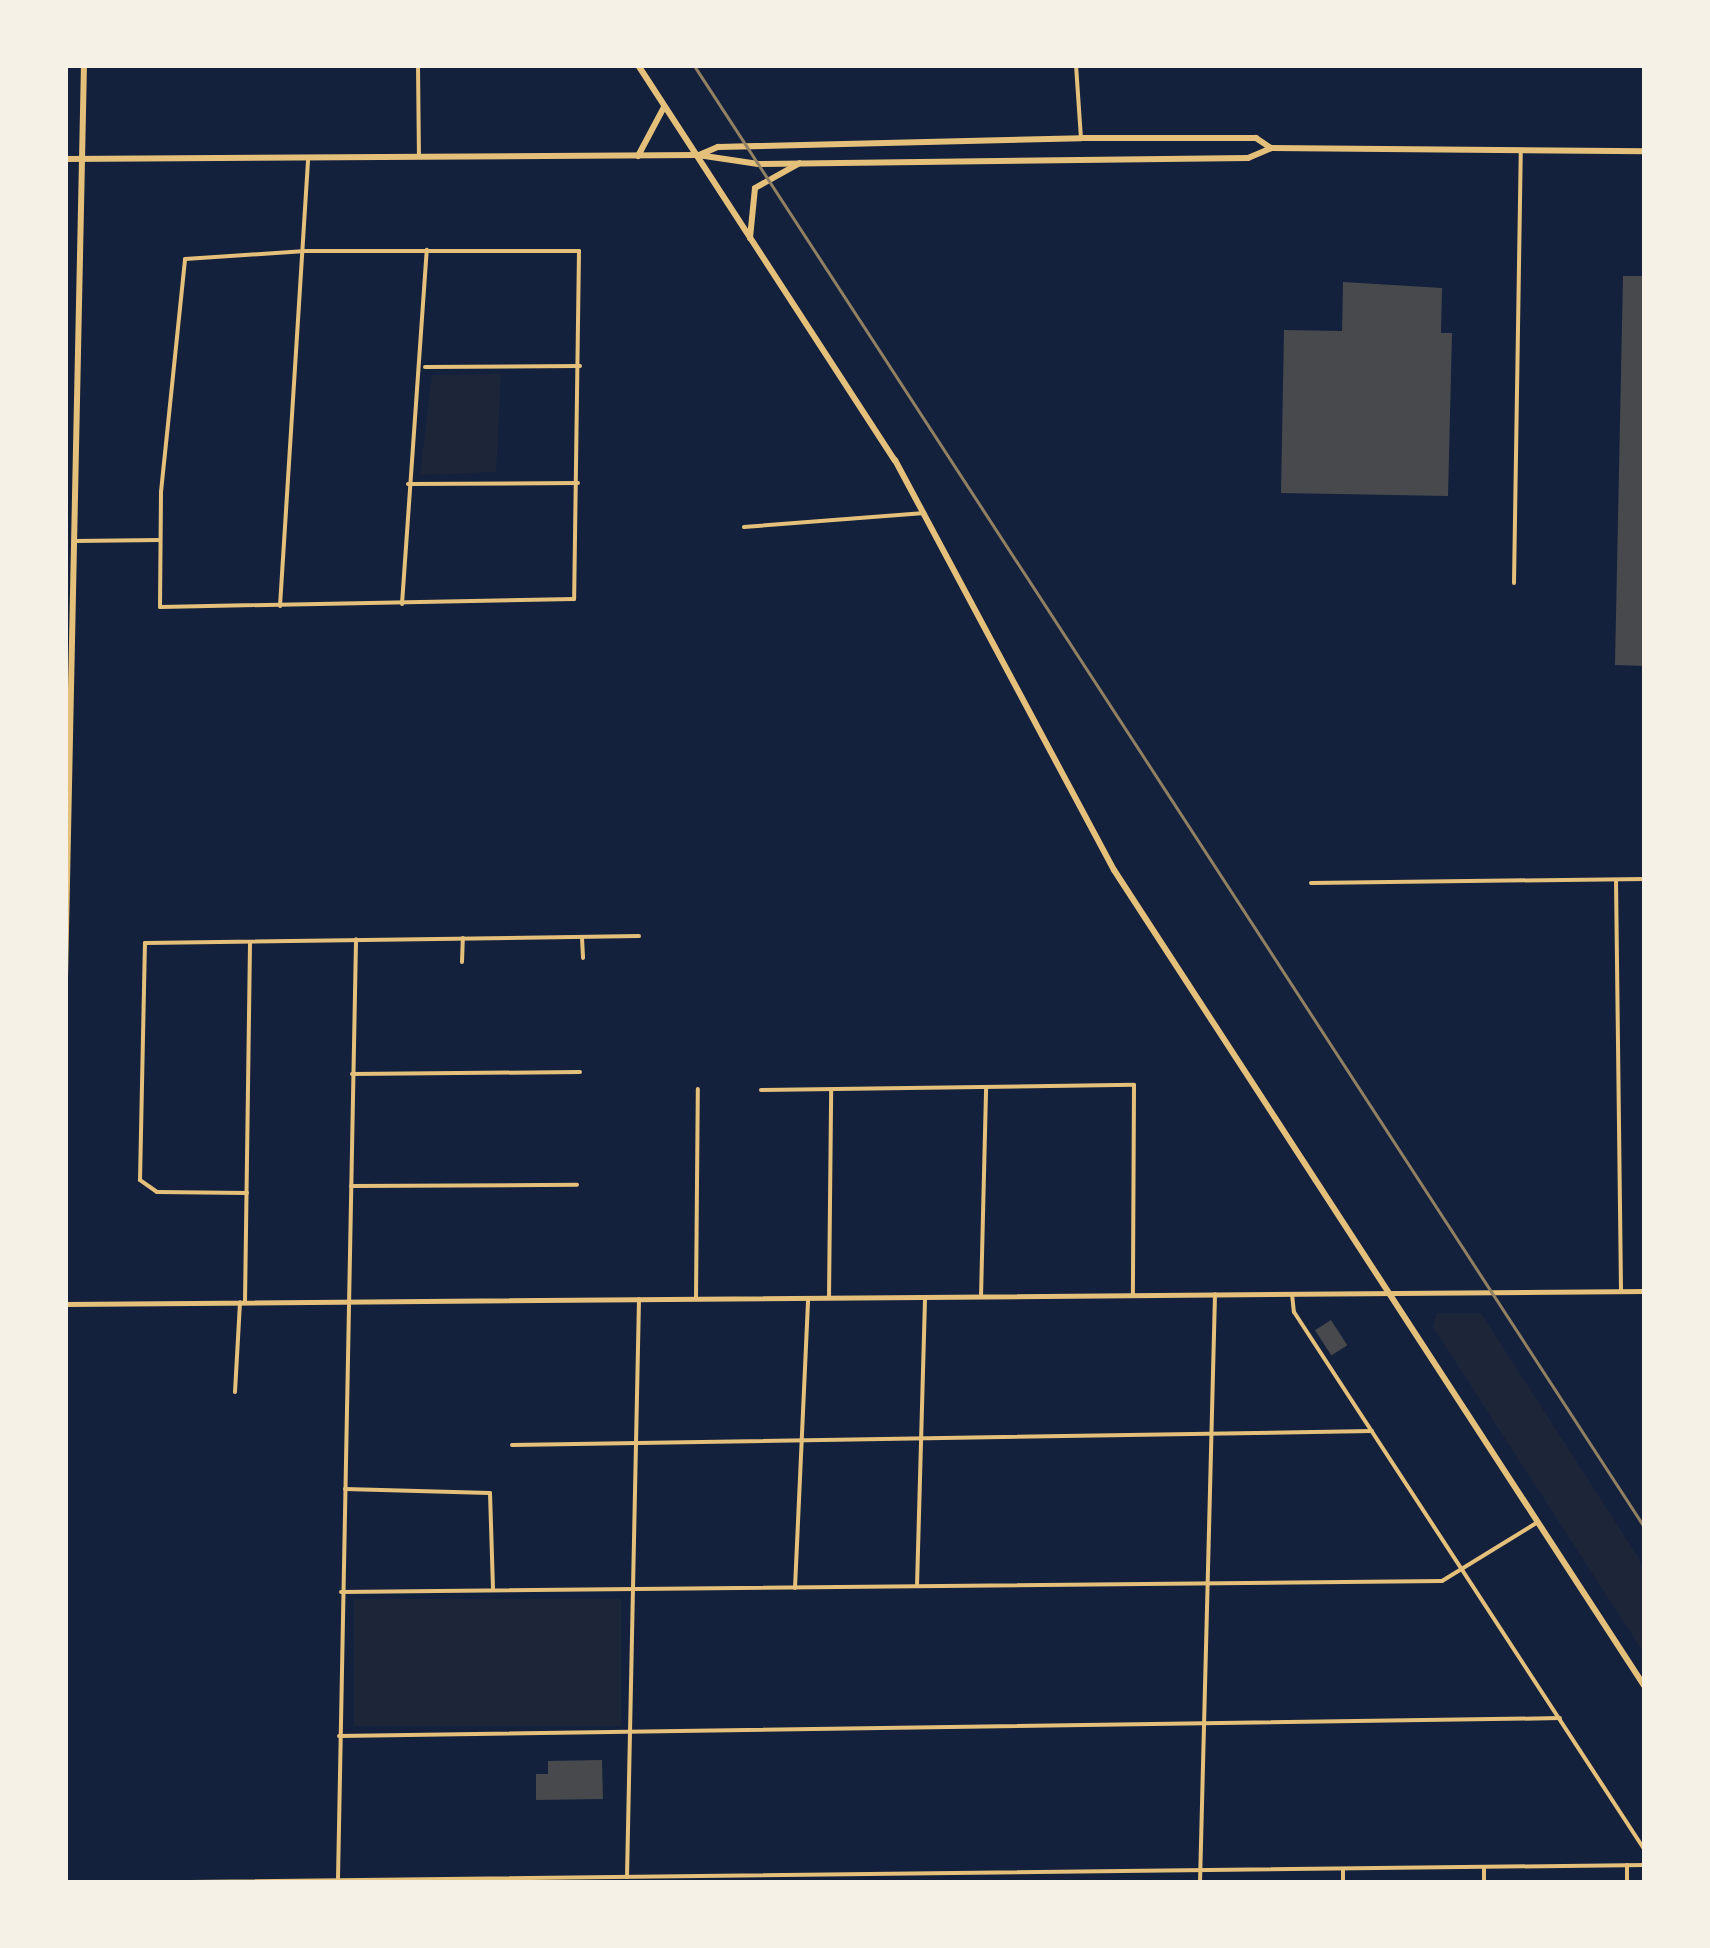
<!DOCTYPE html>
<html>
<head>
<meta charset="utf-8">
<style>
	body { margin:0 }
	#map { position:relative; width:1710px; height:1948px; overflow:hidden; background:#14213d; font-family:"Fira Sans Condensed",sans-serif }
	div>[style] { position:absolute }
	[style*='--x'] { left:calc(var(--x)*1px); top:calc(var(--y)*1px); width:calc(var(--w)*1px); rotate:calc(var(--a)*1deg) }
	.green>* { inset:0; background:#1d2539; transform-origin:0 0 }
	.building>* { inset:0; background:#48494c; transform-origin:0 0 }
	.minor>* { height:4px; margin:-2px; padding:0 2px; transform-origin:2px; border-radius:2px; background:#e5c07b }
	.tertiary>* { height:5px; margin:-2.5px; padding:0 2.5px; transform-origin:2.5px; border-radius:2.5px; background:#e5c07b }
	.secondary>* { height:6px; margin:-3px; padding:0 3px; transform-origin:3px; border-radius:3px; background:#e5c07b }
	.primary>* { height:6px; margin:-3px; padding:0 3px; transform-origin:3px; border-radius:3px; background:#e5c07b }
	.rail>* { height:2.5px; margin:-1.25px; padding:0 1.25px; transform-origin:1.25px; border-radius:1.25px; background:#918062 }
	span { translate:-50% -50%; white-space:nowrap; text-align:center; line-height:1.15; -webkit-text-stroke:8px #f6f1e7; paint-order:stroke }
	.frame { position:absolute; inset:0; border:68px solid #f6f1e7; pointer-events:none }
</style>
</head>
<body>
<div id="map">
	<div class="green">
		<i style="clip-path:polygon(501px 374px,496px 472px,420px 475px,432px 375px)"></i>
		<i style="clip-path:polygon(1437px 1313px,1481px 1313px,1645px 1568px,1645px 1655px,1433px 1327px)"></i>
		<i style="left:354px;top:1599px;width:267px;height:127px"></i>
	</div>
	<div class="building">
		<i style="clip-path:polygon(1623px 276px,1645px 276px,1645px 666px,1615px 665px)"></i>
		<i style="clip-path:polygon(1343px 282px,1442px 288px,1441px 333px,1452px 333px,1448px 496px,1281px 493px,1284px 330px,1342px 331px)"></i>
		<i style="left:1331px;top:1320px;width:30px;height:19px;rotate:57deg"></i>
		<i style="clip-path:polygon(602px 1760px,603px 1799px,536px 1800px,536px 1774px,548px 1774px,548px 1761px)"></i>
	</div>
	<div class="minor">
		<i style="--x:418;--y:65;--w:90;--a:89.4"></i>
		<i style="--x:1076;--y:65;--w:73;--a:86.1"></i>
		<i style="--x:306;--y:251;--w:273;--a:0"></i>
		<i style="--x:579;--y:251;--w:348;--a:90.8"></i>
		<i style="--x:574;--y:599;--w:414;--a:178.9"></i>
		<i style="--x:160;--y:607;--w:115;--a:-89.5"></i>
		<i style="--x:161;--y:492;--w:234;--a:-84.1"></i>
		<i style="--x:185;--y:259;--w:121;--a:-3.8"></i>
		<i style="--x:425;--y:367;--w:155;--a:-0.4"></i>
		<i style="--x:408;--y:484;--w:170;--a:-0.3"></i>
		<i style="--x:744;--y:527;--w:181;--a:-4.4"></i>
		<i style="--x:75;--y:541;--w:84;--a:-0.7"></i>
		<i style="--x:1514;--y:583;--w:430;--a:-89.1"></i>
		<i style="--x:402;--y:604;--w:355;--a:-86"></i>
		<i style="--x:280;--y:606;--w:447;--a:-86.4"></i>
		<i style="--x:1616;--y:880;--w:410;--a:89.3"></i>
		<i style="--x:1311;--y:883;--w:334;--a:-0.7"></i>
		<i style="--x:582;--y:938;--w:20;--a:87"></i>
		<i style="--x:462;--y:962;--w:24;--a:-88"></i>
		<i style="--x:352;--y:1074;--w:228;--a:-0.5"></i>
		<i style="--x:761;--y:1090;--w:373;--a:-0.8"></i>
		<i style="--x:1134;--y:1085;--w:210;--a:90.3"></i>
		<i style="--x:351;--y:1186;--w:226;--a:-0.3"></i>
		<i style="--x:247;--y:1193;--w:90;--a:-179.4"></i>
		<i style="--x:157;--y:1192;--w:21;--a:-145"></i>
		<i style="--x:140;--y:1180;--w:237;--a:-88.8"></i>
		<i style="--x:145;--y:943;--w:494;--a:-0.8"></i>
		<i style="--x:1292;--y:1294;--w:18;--a:84"></i>
		<i style="--x:1294;--y:1312;--w:641;--a:56.9"></i>
		<i style="--x:1644;--y:1849;--w:16;--a:90"></i>
		<i style="--x:981;--y:1297;--w:210;--a:-88.6"></i>
		<i style="--x:696;--y:1298;--w:209;--a:-89.5"></i>
		<i style="--x:829;--y:1298;--w:208;--a:-89.4"></i>
		<i style="--x:245;--y:1302;--w:360;--a:-89.2"></i>
		<i style="--x:235;--y:1392;--w:90;--a:-86.8"></i>
		<i style="--x:512;--y:1445;--w:860;--a:-0.93"></i>
		<i style="--x:345;--y:1489;--w:145;--a:1.6"></i>
		<i style="--x:490;--y:1493;--w:97;--a:88.2"></i>
		<i style="--x:917;--y:1586;--w:289;--a:-88.4"></i>
		<i style="--x:795;--y:1588;--w:289;--a:-87.4"></i>
		<i style="--x:341;--y:1592;--w:1101;--a:-0.57"></i>
		<i style="--x:1442;--y:1581;--w:113;--a:-31.6"></i>
		<i style="--x:339;--y:1736;--w:1221;--a:-0.84"></i>
		<i style="--x:627;--y:1877;--w:578;--a:-88.81"></i>
		<i style="--x:338;--y:1879;--w:940;--a:-88.9"></i>
		<i style="--x:103;--y:1883;--w:1542;--a:-0.67"></i>
		<i style="--x:1200;--y:1883;--w:589;--a:-88.54"></i>
		<i style="--x:1343;--y:1883;--w:14;--a:-90"></i>
		<i style="--x:1484;--y:1883;--w:15;--a:-90"></i>
		<i style="--x:1627;--y:1883;--w:18;--a:-90"></i>
	</div>
	<div class="tertiary">
		<i style="--x:65;--y:1304;--w:1580;--a:-0.47"></i>
	</div>
	<div class="secondary">
		<i style="--x:699;--y:155;--w:21;--a:-23"></i>
		<i style="--x:718;--y:147;--w:363;--a:-1.4"></i>
		<i style="--x:1081;--y:138;--w:175;--a:0"></i>
		<i style="--x:1256;--y:138;--w:18;--a:34"></i>
		<i style="--x:65;--y:159;--w:633;--a:-0.36"></i>
		<i style="--x:698;--y:155;--w:61;--a:8.5"></i>
		<i style="--x:758;--y:164;--w:490;--a:-0.7"></i>
		<i style="--x:1248;--y:158;--w:25;--a:-23"></i>
		<i style="--x:1271;--y:148;--w:374;--a:0.5"></i>
		<i style="--x:65;--y:978;--w:913;--a:-88.81"></i>
	</div>
	<div class="primary">
		<i style="--x:638;--y:65;--w:471;--a:57"></i>
		<i style="--x:895;--y:460;--w:465;--a:61.9"></i>
		<i style="--x:1114;--y:870;--w:974;--a:56.98"></i>
		<i style="--x:638;--y:156;--w:55;--a:-62"></i>
		<i style="--x:750;--y:238;--w:50;--a:-84.3"></i>
		<i style="--x:755;--y:188;--w:51;--a:-29.1"></i>
	</div>
	<div class="rail">
		<i style="--x:694;--y:65;--w:1745;--a:56.97"></i>
	</div>
	<div class="frame"></div>
</div>
</body>
</html>
